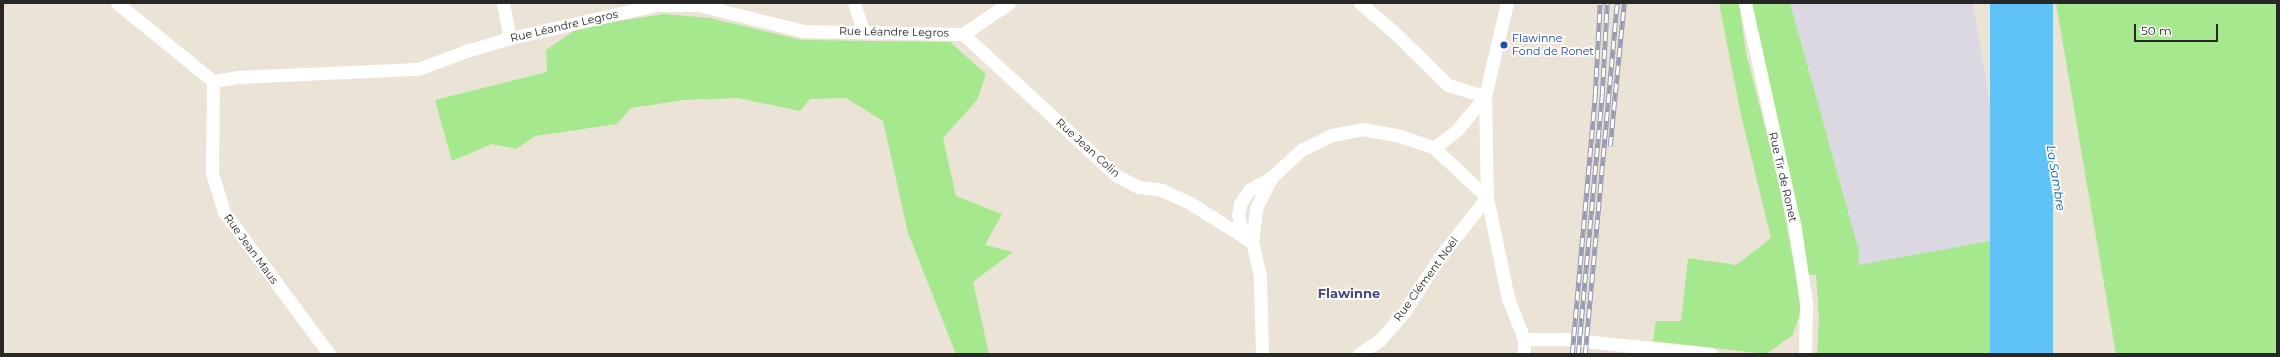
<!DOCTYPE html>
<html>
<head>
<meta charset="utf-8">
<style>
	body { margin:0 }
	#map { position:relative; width:2280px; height:357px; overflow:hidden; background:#ebe4d6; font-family:Montserrat,sans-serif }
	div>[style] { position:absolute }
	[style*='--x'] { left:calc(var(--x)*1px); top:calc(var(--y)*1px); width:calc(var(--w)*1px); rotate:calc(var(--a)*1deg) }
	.industrial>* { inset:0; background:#dcd8e2 }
	.green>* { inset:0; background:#a5e88d }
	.water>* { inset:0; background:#5fc3f8; transform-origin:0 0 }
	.minor>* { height:13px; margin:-6.5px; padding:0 6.5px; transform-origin:6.5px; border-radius:6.5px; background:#fff }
	.rail>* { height:4.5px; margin-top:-2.25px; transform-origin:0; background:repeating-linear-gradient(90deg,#fff 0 9px,#999bb3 0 18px); box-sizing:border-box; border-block:1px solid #999bb3 }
	.dots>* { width:11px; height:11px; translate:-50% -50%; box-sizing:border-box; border:2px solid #fff; border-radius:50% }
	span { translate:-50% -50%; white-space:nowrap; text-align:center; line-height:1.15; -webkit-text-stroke:3.5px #fff; paint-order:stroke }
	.street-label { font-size:11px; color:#272727 }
	.transit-label { font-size:11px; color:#164399 }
	.left { translate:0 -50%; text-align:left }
	.water-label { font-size:12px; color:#025da0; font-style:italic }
	.quarter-label { font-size:13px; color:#444a7a; font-weight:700 }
	.frame { position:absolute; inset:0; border:4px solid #272727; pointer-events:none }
	.scale { position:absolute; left:2134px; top:24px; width:84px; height:18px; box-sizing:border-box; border:2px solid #272727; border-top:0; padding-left:5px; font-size:12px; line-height:14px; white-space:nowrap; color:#272727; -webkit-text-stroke:3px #fff; paint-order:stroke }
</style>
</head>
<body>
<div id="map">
	<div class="industrial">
		<i style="clip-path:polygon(1790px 3px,1973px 3px,2012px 237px,1858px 265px,1859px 251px)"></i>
	</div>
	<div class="green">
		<i style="clip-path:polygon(1719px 3px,1739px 3px,1746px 53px,1777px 174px,1802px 307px,1793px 335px,1766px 354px,1653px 341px,1656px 321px,1681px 321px,1688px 258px,1736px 265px,1771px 238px,1741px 115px)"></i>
		<i style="clip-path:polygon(1745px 3px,1790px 3px,1859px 251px,1858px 265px,2012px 237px,2023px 264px,2032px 269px,2045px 349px,2041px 354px,1817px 354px,1819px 318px,1816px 275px,1802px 274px)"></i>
		<i style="clip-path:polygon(2056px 3px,2277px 3px,2277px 354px,2116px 354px)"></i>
		<i style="clip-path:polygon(664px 14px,710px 18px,802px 40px,950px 42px,986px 74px,977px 100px,943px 138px,956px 196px,1002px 214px,985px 245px,1013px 252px,973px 282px,989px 354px,956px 354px,908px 233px,883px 121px,846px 98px,810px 99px,800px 111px,738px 98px,683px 100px,631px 108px,617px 124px,535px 136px,516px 149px,492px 144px,452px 161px,435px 100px,547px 72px,546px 50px,580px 27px)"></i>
	</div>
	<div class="water">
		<i style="left:1990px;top:3px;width:63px;height:355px"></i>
	</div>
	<div class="minor">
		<i style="--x:117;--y:3;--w:124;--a:39.1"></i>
		<i style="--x:503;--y:3;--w:36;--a:79"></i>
		<i style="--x:854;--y:3;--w:29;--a:72"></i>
		<i style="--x:1360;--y:3;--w:45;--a:40.5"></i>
		<i style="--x:1394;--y:32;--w:76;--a:44.5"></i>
		<i style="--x:1448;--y:85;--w:39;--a:17"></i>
		<i style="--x:1507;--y:3;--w:96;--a:103.3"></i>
		<i style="--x:1485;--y:96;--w:101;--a:88.9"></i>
		<i style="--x:1487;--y:197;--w:103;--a:78.3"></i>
		<i style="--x:1508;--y:298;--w:44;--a:68.7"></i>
		<i style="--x:1524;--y:339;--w:15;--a:90"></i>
		<i style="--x:1745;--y:3;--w:231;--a:77.5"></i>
		<i style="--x:1795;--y:229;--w:75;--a:81.5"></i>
		<i style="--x:1806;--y:303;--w:51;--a:91.1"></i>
		<i style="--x:963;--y:34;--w:209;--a:42.7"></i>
		<i style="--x:1117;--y:176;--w:25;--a:27"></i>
		<i style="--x:1139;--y:187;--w:23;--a:7"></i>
		<i style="--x:1162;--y:190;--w:31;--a:25"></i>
		<i style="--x:1190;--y:203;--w:73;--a:32.2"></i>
		<i style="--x:963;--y:34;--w:55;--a:-34"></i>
		<i style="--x:213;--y:81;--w:26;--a:-9"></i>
		<i style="--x:239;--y:77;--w:179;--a:-2.6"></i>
		<i style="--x:418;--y:69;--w:51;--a:-20.6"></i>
		<i style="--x:466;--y:51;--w:46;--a:-16.5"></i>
		<i style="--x:510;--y:38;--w:150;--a:-12.7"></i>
		<i style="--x:656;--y:5;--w:43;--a:0"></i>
		<i style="--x:699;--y:5;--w:107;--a:14"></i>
		<i style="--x:803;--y:31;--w:160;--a:1.1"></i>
		<i style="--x:213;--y:81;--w:92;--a:90.6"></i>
		<i style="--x:212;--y:173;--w:41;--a:72.9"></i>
		<i style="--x:224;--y:212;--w:177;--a:53.5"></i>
		<i style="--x:1434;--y:148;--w:29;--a:-38"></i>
		<i style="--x:1457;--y:130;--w:44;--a:-50.5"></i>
		<i style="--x:1250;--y:239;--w:15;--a:-127"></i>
		<i style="--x:1241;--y:227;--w:12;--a:-104"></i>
		<i style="--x:1238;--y:215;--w:11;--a:-80"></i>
		<i style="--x:1240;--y:204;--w:17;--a:-57"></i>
		<i style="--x:1249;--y:190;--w:26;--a:-29"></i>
		<i style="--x:1524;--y:339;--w:39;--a:0"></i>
		<i style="--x:1563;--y:339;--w:149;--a:5.8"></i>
		<i style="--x:1262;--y:354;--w:78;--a:-91.5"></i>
		<i style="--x:1260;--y:276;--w:35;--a:-103"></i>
		<i style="--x:1252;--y:242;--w:34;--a:-83"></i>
		<i style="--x:1256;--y:208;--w:35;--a:-63"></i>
		<i style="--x:1272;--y:177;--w:40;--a:-43"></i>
		<i style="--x:1301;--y:150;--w:34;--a:-26"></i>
		<i style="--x:1332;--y:135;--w:31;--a:-11"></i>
		<i style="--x:1362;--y:129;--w:36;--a:10"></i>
		<i style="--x:1397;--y:135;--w:39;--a:19"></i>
		<i style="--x:1434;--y:148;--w:72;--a:42.8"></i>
		<i style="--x:1359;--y:354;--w:25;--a:-34"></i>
		<i style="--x:1380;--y:340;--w:37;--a:-49"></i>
		<i style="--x:1404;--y:312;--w:64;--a:-57.1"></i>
		<i style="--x:1439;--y:258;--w:78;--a:-51.8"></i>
	</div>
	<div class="rail">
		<i style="--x:1610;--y:146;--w:144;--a:-84.4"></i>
		<i style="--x:1572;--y:354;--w:260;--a:-84.9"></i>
		<i style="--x:1595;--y:95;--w:92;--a:-86.9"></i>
		<i style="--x:1578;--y:354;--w:260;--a:-84.7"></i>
		<i style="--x:1602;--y:95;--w:92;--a:-86.9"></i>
		<i style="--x:1585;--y:354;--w:352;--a:-84.8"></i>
	</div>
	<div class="dots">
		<i style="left:1504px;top:45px;background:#1a4fb4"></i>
	</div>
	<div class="street-label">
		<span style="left:564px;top:26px;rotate:-13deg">Rue Léandre Legros</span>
		<span style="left:894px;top:32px;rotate:1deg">Rue Léandre Legros</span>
		<span style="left:1088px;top:148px;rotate:42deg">Rue Jean Colin</span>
		<span style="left:1783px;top:177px;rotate:77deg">Rue Tir de Ronet</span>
		<span style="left:251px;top:249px;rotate:54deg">Rue Jean Maus</span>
		<span style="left:1426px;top:279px;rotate:-54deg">Rue Clément Noël</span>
	</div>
	<div class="transit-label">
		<span class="left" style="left:1512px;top:45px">Flawinne<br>Fond de Ronet</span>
	</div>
	<div class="water-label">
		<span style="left:2056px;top:178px;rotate:81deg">La Sambre</span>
	</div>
	<div class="quarter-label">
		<span style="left:1349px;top:293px">Flawinne</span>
	</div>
	<div class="frame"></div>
	<div class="scale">50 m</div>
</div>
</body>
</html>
